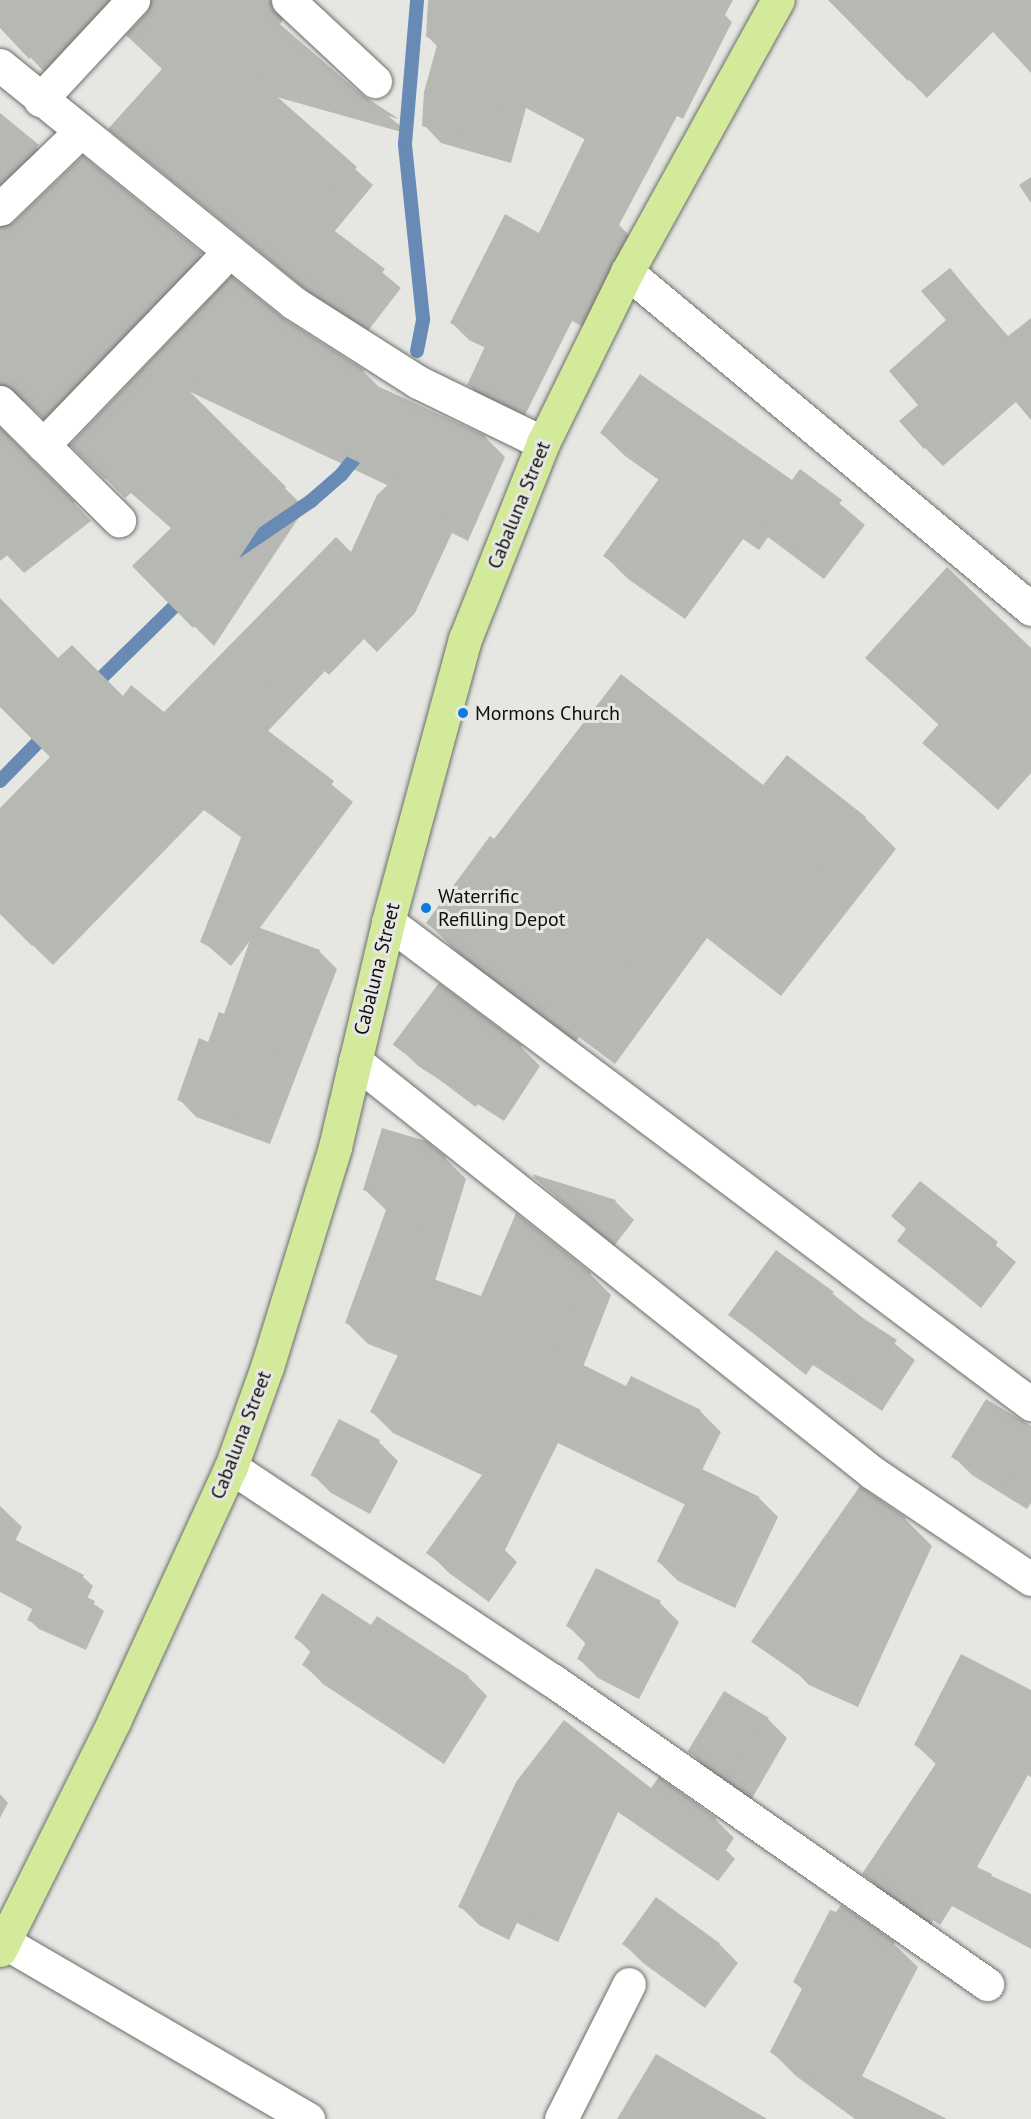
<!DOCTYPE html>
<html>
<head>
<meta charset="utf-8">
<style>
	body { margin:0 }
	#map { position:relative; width:1031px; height:2119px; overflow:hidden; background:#e6e7e3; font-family:"PT Sans",sans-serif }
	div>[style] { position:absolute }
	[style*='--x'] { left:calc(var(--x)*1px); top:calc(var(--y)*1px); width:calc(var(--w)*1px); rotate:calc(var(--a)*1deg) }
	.shadow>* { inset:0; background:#0003 }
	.stream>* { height:14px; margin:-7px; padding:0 7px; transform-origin:7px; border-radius:7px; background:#688bb6 }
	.building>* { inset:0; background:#b6b8b3; transform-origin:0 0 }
	.roads { filter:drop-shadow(0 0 2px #6c6e6a) drop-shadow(0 0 2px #6c6e6a) }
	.minor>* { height:33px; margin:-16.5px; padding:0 16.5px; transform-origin:16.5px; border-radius:16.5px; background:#fff }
	.major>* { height:33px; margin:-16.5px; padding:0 16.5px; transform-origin:16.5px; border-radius:16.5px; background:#d3ea9a }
	.dots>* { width:16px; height:16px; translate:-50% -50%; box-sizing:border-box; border:3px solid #e6e7e3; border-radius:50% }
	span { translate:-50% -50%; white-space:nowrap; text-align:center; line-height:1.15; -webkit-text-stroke:6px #e6e7e3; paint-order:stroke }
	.street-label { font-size:20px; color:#0e0e0d }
	.poi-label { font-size:20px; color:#0e0e0d }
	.left { translate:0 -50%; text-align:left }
</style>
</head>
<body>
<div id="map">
	<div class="shadow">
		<i style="clip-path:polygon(0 0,144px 0,47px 75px,0 25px)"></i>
		<i style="clip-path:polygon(149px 0,301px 0,291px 5px,278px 28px,412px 135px,273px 96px,373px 185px,334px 232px,401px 288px,367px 332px,324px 305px,110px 128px,164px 69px,128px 35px,153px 5px)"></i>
		<i style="clip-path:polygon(429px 0,733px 0,725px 15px,732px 22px,683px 119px,677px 116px,619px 225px,630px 236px,585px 328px,572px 321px,523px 419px,486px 402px,469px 385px,486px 348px,469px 340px,452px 323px,539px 235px,586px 140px,526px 108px,511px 163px,441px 143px,424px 125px,438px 47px,428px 37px)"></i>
		<i style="clip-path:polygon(830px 0,1031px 0,1031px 73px,993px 32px,927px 98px)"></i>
		<i style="clip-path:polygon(2px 116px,55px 164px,0 220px,0 118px)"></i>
		<i style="clip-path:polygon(83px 158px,219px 271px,61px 434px,24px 401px,4px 406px,0 420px,0 227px,13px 224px)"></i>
		<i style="clip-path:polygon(1031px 177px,1031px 203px,1019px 185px)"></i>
		<i style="clip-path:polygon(950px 270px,1009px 337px,1031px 320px,1031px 418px,1017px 401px,943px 466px,925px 448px,920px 405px,948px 321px)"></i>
		<i style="clip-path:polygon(232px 278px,283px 320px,363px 371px,382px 390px,485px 437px,505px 457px,468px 541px,452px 533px,415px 613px,377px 652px,364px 639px,329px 675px,325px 671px,267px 732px,353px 802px,259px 929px,319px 951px,337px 969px,270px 1144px,196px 1117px,179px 1099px,225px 1016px,252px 938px,231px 966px,202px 941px,242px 838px,204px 810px,53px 965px,0 913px,0 810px,52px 757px,0 704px,0 600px,59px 660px,123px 699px,165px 714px,351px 554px,389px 486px,186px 390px,305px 508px,214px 646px,134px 566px,172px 529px,131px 493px,125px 498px,72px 444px)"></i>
		<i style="clip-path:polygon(0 427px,91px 521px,24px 573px,0 548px)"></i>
		<i style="clip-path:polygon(601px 433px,792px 482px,801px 471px,865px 525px,824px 579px,768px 537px,759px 550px,743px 539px,685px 619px,628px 579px,605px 556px,659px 480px,625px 456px)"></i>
		<i style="clip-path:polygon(947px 569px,1031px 650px,1031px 773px,998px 810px,924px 743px,940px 726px,867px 658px)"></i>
		<i style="clip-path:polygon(763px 788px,865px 818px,896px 849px,781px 996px,707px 938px,615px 1064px,579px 1037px,574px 1044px,459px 954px,428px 923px)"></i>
		<i style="clip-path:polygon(399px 1047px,521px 1047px,540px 1066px,504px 1121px,418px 1066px)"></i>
		<i style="clip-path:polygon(445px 1158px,466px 1179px,435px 1281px,482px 1298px,590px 1274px,611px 1295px,583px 1367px,627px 1388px,700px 1411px,721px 1432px,702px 1470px,759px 1498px,778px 1517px,735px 1608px,678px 1581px,659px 1562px,686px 1505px,558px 1443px,505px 1550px,517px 1562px,489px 1602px,449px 1573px,428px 1552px,484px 1476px,393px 1433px,372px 1412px,399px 1356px,368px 1344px,347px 1323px,387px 1211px,365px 1190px)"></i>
		<i style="clip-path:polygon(532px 1176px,615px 1201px,634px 1220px,614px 1246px)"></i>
		<i style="clip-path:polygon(920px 1183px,1016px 1262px,981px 1308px,899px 1241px,907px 1230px)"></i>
		<i style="clip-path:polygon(833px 1294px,915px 1360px,882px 1411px,813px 1365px,806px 1375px,730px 1315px)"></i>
		<i style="clip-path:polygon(1031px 1428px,1031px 1503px,1027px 1509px,972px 1475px,953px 1456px)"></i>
		<i style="clip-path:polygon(379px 1442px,398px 1461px,370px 1514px,331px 1493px,312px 1474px)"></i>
		<i style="clip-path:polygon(0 1506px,22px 1527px,15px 1541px,83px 1577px,93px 1586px,87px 1599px,104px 1611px,86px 1650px,39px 1629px,29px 1620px,34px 1610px,0 1592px)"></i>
		<i style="clip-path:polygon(905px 1519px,932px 1546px,858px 1707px,809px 1685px,782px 1658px)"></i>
		<i style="clip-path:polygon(660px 1603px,679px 1622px,639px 1699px,598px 1678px,579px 1659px,586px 1644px,568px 1626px)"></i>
		<i style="clip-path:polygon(377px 1618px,468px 1677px,487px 1696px,444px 1764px,323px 1684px,304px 1665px,311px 1653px,296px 1637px,371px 1628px)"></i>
		<i style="clip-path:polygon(1031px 1692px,1031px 1777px,1028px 1775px,976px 1869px,1031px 1894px,1031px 1949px,952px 1906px,940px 1925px,933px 1920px,931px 1926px,882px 1892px,864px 1873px,937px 1765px,916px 1745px)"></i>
		<i style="clip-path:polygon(768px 1719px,787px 1738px,751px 1800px,709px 1771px,690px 1752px)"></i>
		<i style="clip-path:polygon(518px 1783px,652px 1790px,715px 1819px,734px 1838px,726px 1850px,735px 1859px,718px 1881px,618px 1812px,558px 1942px,517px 1923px,509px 1940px,479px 1925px,460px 1906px)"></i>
		<i style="clip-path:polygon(0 1794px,8px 1803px,0 1818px)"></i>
		<i style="clip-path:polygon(624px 1944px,719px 1944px,738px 1963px,705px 2008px,643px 1963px)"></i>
		<i style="clip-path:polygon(894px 1944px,918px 1967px,861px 2078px,937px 2119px,855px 2119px,796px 2076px,772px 2052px,803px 1990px,794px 1982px)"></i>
	</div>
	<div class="stream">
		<i style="--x:417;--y:351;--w:33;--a:-79"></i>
		<i style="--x:423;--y:319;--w:176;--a:-95.9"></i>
		<i style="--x:405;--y:144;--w:144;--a:-85.2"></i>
		<i style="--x:236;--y:552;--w:91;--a:-34.2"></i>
		<i style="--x:311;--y:501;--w:40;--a:-41"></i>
		<i style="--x:341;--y:475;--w:36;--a:-51"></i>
		<i style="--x:90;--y:689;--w:133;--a:-44.4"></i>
		<i style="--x:0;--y:781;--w:70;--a:-45.6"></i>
	</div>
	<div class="building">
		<i style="clip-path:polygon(0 0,107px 0,99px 10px,89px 1px,29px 59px,0 28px)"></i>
		<i style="clip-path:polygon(151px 0,252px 0,362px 95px,399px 119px,257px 79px,357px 167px,315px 216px,385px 269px,349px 316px,305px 288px,108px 129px,162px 69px,126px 35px,147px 13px)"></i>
		<i style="clip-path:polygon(428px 0,718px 0,666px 103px,660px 100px,600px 211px,614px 218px,592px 262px,595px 264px,568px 312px,555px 305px,506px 403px,467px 385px,487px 342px,450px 323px,505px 214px,539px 233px,587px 134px,509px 92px,494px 146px,422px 126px,424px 92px,439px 38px,426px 37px)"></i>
		<i style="clip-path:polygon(828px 0,901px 0,944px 44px,908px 81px)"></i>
		<i style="clip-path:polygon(0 113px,39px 145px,0 183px)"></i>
		<i style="clip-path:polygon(83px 156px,202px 253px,43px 418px,13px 389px,0 384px,0 227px,13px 223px)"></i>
		<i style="clip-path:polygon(950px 268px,1007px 337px,1031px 318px,1031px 420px,999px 382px,924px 449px,899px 421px,918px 405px,889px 371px,946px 320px,921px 291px)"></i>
		<i style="clip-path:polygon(231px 276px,284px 319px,364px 370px,360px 378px,486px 436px,448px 522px,432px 515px,395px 593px,356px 633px,343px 620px,308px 656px,304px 652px,246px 714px,334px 781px,210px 947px,200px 942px,242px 835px,184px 791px,32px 946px,0 914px,0 808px,50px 757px,0 707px,0 598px,58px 658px,72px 645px,123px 696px,131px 685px,164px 712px,336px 537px,351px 552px,377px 495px,394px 479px,171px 373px,286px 487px,193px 628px,132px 566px,172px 527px,111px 474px,105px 479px,70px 445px)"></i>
		<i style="clip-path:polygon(640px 374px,792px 480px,800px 469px,842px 500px,800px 557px,744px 515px,735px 528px,719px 517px,661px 597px,603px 556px,661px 476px,600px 433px)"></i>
		<i style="clip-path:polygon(0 428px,75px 502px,0 561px)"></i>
		<i style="clip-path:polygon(947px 567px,1031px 648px,1031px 723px,974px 788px,922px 743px,939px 724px,865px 658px)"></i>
		<i style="clip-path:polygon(621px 674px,763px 785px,787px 755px,866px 817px,749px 967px,675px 908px,584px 1034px,547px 1007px,543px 1014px,426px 923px,490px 836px,494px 839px)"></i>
		<i style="clip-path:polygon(255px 926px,320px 950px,252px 1127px,177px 1100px,199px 1038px,208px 1042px,219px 1012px,224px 1014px)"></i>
		<i style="left:439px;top:983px;width:104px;height:77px;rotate:37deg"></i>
		<i style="clip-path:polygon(382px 1128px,426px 1141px,446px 1157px,411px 1271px,481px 1296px,516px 1213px,591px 1273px,559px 1353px,626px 1386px,631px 1376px,701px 1410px,664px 1485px,536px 1423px,484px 1530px,497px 1540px,467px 1582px,426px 1553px,487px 1468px,370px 1412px,403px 1345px,345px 1323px,390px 1199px,363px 1190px)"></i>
		<i style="clip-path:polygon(532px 1174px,616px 1200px,595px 1228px)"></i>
		<i style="clip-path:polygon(920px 1181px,998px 1242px,961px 1291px,897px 1241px,906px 1229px,891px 1216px)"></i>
		<i style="clip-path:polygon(776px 1250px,834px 1292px,830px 1297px,897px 1340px,862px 1393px,794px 1347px,786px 1357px,728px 1315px)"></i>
		<i style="clip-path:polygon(986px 1399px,1031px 1426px,1031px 1453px,1008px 1491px,951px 1457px)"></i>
		<i style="left:339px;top:1419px;width:46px;height:63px;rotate:27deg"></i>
		<i style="left:702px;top:1469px;width:64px;height:103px;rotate:26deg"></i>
		<i style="left:860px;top:1486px;width:56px;height:190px;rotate:35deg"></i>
		<i style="clip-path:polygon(0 1532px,84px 1575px,76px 1592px,95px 1601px,76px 1642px,27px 1620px,34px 1606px,0 1589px)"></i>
		<i style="clip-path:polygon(596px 1568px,661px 1601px,620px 1681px,577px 1659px,588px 1638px,566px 1626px)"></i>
		<i style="clip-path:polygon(322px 1593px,371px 1625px,377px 1616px,469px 1676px,424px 1746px,302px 1665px,312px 1649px,294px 1638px)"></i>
		<i style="clip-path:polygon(961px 1654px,1031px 1690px,1031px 1770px,1010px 1758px,955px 1857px,992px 1874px,976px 1908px,934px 1889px,921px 1908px,915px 1904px,912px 1909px,862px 1874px,939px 1759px,914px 1745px)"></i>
		<i style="left:724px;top:1691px;width:52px;height:71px;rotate:31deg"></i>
		<i style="clip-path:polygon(564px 1720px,651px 1788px,659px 1777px,716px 1818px,707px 1831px,717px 1839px,699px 1863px,599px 1794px,538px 1924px,498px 1905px,490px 1923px,458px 1907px,516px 1782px)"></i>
		<i style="left:656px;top:1897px;width:79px;height:58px;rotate:36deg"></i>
		<i style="clip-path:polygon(841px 1905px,895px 1942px,834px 2062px,947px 2119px,862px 2119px,770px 2052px,803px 1987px,793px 1982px,830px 1910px,836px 1912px)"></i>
		<i style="clip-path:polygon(656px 2054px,767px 2119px,617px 2119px)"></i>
	</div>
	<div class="roads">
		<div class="minor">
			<i style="--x:288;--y:0;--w:119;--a:43"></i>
			<i style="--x:0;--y:65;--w:378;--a:39"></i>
			<i style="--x:294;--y:303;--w:147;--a:32.5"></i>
			<i style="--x:418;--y:382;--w:139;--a:26"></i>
			<i style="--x:40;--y:100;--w:137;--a:-47.1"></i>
			<i style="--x:0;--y:209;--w:110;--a:-43.9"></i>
			<i style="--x:627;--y:272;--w:526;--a:39.83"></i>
			<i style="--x:0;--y:402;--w:168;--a:44.8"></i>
			<i style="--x:43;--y:445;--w:267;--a:-46.1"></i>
			<i style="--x:388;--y:922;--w:804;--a:36.86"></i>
			<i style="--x:355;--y:1061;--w:662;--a:38.5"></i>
			<i style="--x:873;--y:1473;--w:190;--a:33.9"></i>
			<i style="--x:231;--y:1467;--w:385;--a:33.6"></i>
			<i style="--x:552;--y:1680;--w:531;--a:34.95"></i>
			<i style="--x:4;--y:1942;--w:352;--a:30.2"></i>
			<i style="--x:561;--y:2119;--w:151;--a:-63.3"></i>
		</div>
		<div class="major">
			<i style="--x:0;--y:1950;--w:256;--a:-63.5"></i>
			<i style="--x:114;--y:1721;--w:280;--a:-65.3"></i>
			<i style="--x:231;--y:1467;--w:106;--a:-70.2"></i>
			<i style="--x:267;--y:1367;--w:230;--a:-72.8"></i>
			<i style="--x:335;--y:1147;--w:231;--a:-76.7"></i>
			<i style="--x:388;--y:922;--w:293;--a:-74.8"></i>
			<i style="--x:465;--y:639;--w:211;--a:-68.3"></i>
			<i style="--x:543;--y:443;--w:191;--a:-63.8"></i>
			<i style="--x:627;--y:272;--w:311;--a:-61"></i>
		</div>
	</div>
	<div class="dots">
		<i style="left:463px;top:713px;background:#0b7be2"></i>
		<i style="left:426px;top:908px;background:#0b7be2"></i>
	</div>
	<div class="street-label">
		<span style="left:519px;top:505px;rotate:-68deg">Cabaluna Street</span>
		<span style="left:377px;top:969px;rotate:-76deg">Cabaluna Street</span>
		<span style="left:241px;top:1435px;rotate:-69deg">Cabaluna Street</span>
	</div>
	<div class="poi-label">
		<span class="left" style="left:475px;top:713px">Mormons Church</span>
		<span class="left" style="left:438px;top:908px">Waterrific<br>Refilling Depot</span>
	</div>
</div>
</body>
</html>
